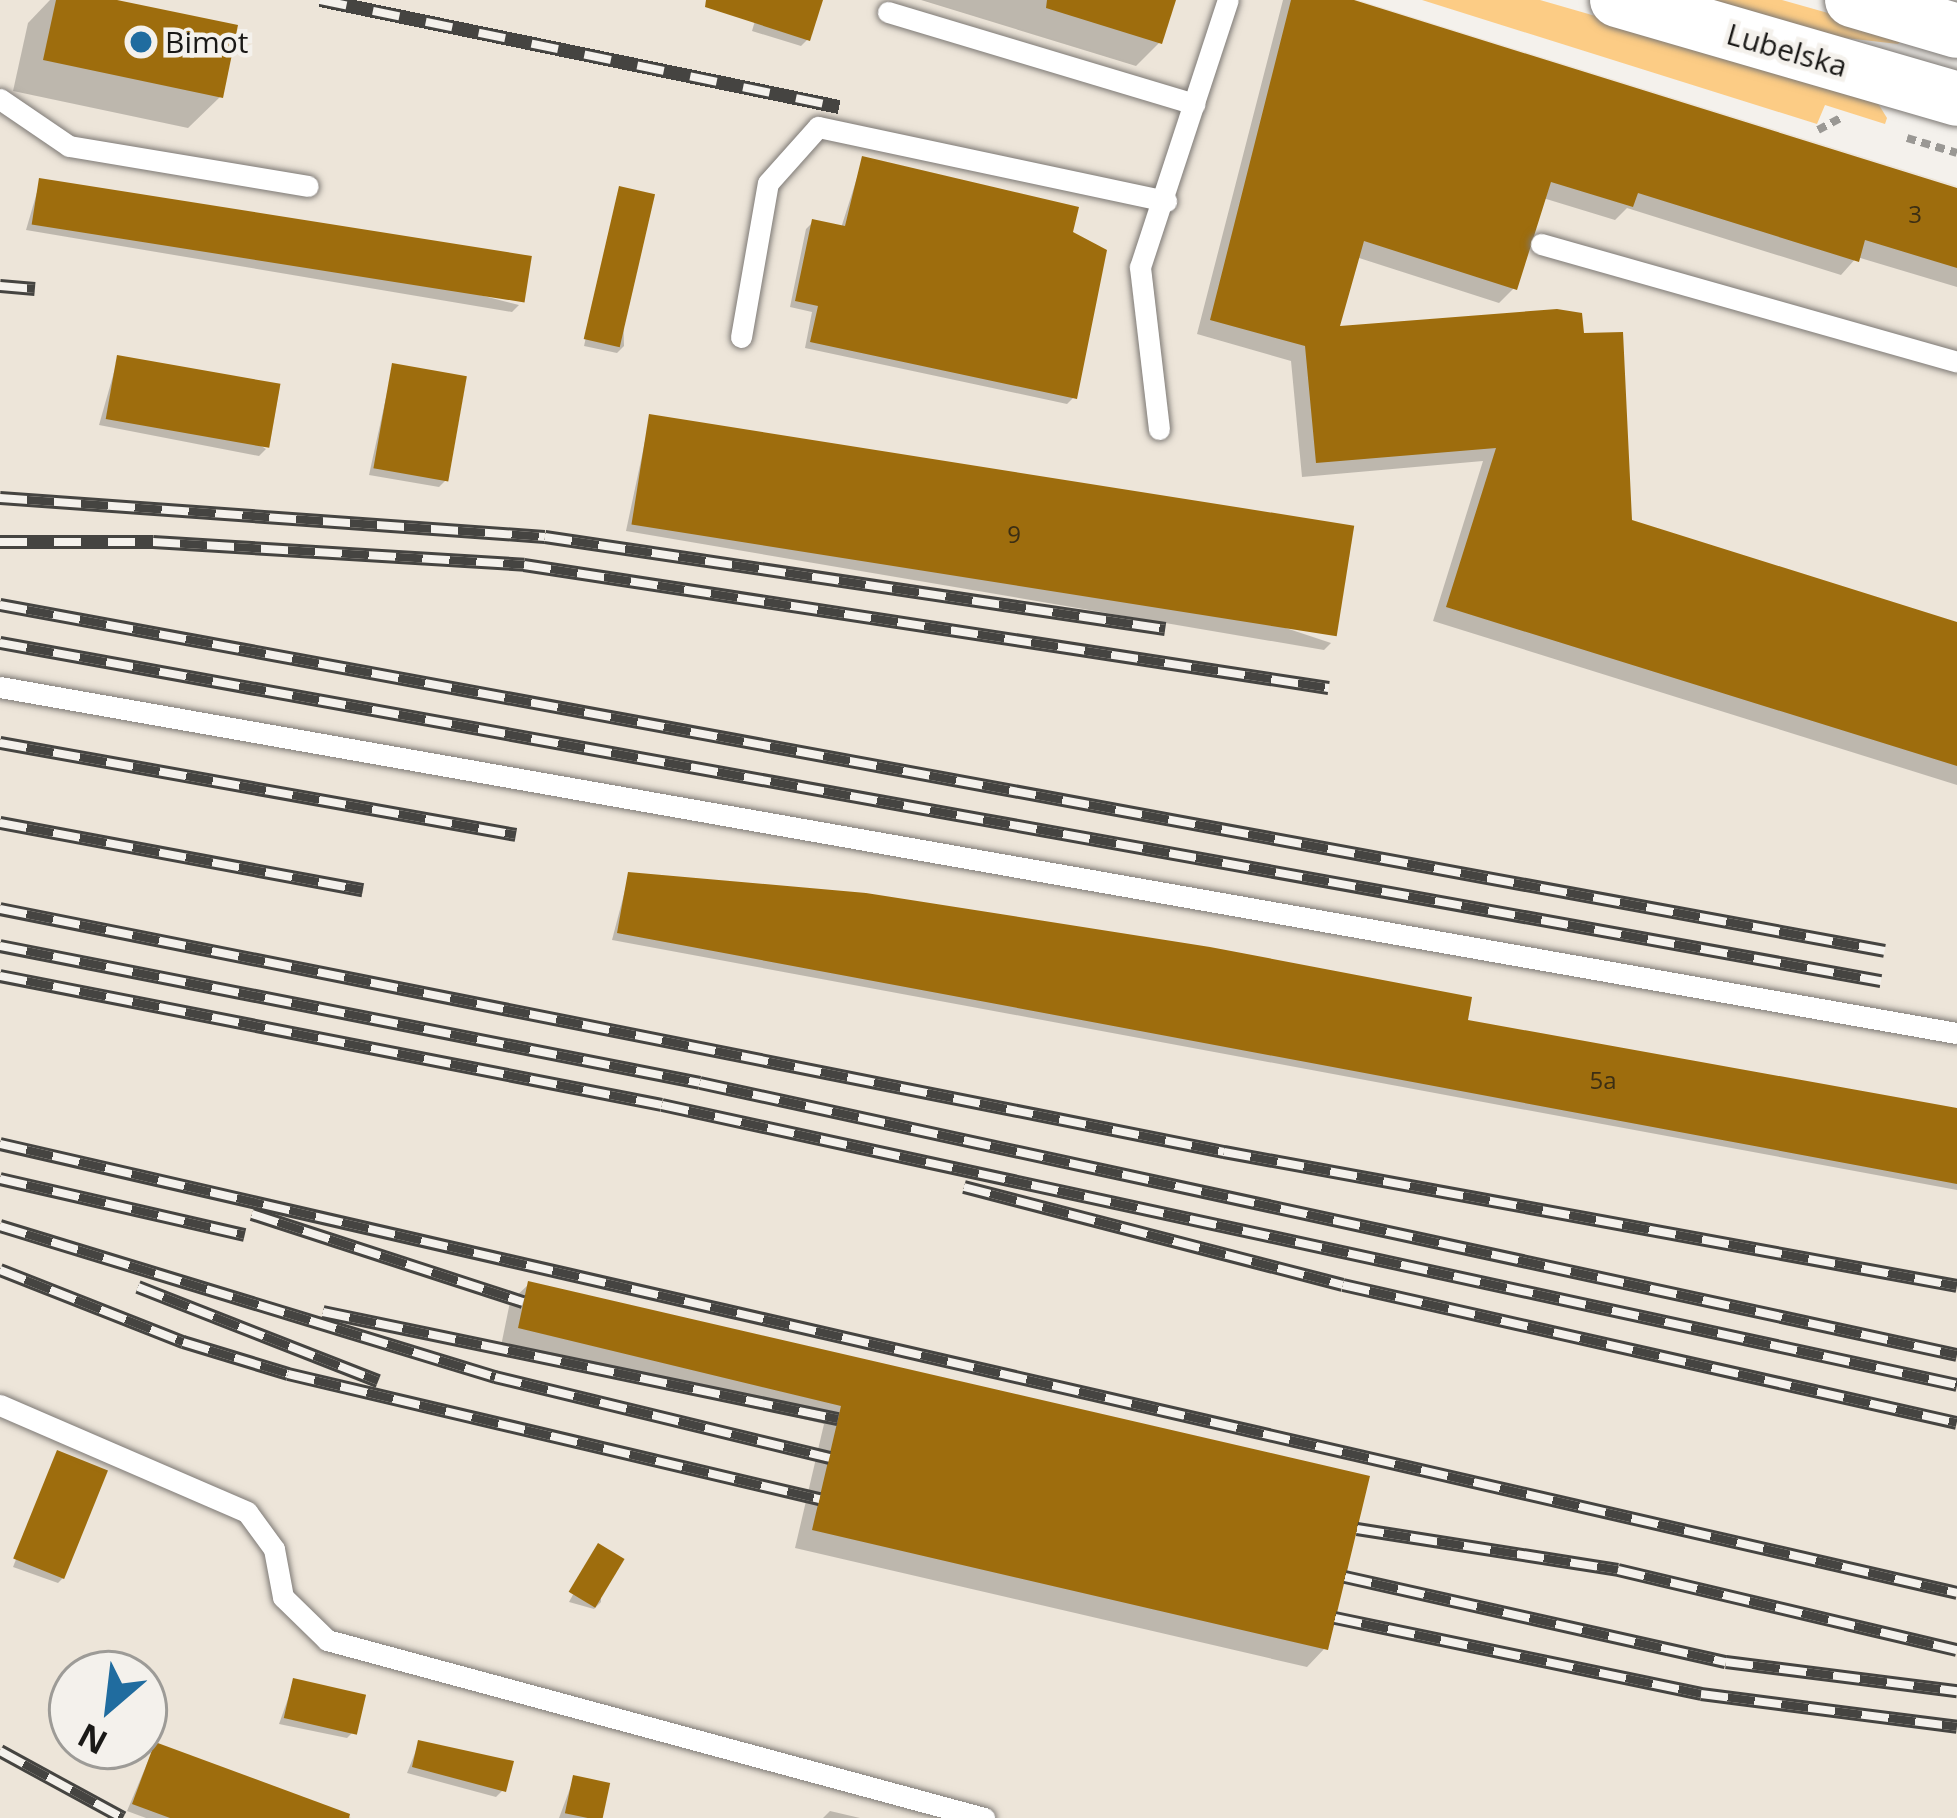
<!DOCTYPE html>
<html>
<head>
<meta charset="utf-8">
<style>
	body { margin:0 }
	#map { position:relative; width:1957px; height:1818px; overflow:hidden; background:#f4f1ec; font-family:"Open Sans",sans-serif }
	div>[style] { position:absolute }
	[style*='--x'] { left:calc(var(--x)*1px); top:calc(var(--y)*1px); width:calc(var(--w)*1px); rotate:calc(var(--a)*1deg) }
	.built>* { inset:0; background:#ede5d9 }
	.green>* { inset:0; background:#fccc85 }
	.shadow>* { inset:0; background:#0003 }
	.building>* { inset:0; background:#9e6d0d; transform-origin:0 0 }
	.path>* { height:8px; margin-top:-4px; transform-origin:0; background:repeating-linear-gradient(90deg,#9a9894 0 9px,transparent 0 15px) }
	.roads { filter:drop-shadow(0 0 3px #7d7975) drop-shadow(0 0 3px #7d7975) }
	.service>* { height:21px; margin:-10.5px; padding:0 10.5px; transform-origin:10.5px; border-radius:10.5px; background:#fff }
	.tertiary>* { height:54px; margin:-27px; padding:0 27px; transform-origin:27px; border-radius:27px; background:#fff }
	.rail>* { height:14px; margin-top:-7px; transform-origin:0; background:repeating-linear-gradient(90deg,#f4f1ec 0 27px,#454441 0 54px); box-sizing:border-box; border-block:3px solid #454441 }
	.dots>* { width:33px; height:33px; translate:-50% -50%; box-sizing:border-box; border:6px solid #f4f1ec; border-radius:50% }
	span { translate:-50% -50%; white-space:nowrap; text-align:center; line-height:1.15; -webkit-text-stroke:9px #f4f1ec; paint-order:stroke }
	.number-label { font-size:24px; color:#3b2e14 }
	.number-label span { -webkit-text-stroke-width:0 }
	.poi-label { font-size:30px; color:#1a1917 }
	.left { translate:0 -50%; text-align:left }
	.street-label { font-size:30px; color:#1a1917 }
	.north { position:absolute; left:48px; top:1650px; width:120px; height:120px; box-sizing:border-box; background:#f4f1ec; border:3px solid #9d9b97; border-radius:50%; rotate:208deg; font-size:33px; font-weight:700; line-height:48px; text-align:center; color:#1a1917 }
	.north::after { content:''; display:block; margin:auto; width:42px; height:54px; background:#206c9f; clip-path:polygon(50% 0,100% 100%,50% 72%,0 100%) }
</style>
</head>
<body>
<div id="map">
	<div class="built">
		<i style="clip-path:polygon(evenodd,0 0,1358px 0,1957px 186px,1957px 1818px,0 1818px,0 0,72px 1674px,144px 1674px,144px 1746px,72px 1746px,72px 1674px)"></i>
	</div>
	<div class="green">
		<i style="clip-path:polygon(1422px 0,1540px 0,1835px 85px,1876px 100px,1887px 118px,1885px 124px,1825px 105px,1817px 124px)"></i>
		<i style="clip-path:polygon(1697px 0,1782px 0,1906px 35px,1898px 44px,1819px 35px)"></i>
	</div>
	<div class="shadow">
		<i style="clip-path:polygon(50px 0,103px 0,220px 97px,188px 128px,13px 91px,28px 23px)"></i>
		<i style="clip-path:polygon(761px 0,820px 0,808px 39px,801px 46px,752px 31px)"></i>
		<i style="clip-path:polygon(921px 0,1173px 0,1160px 42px,1136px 66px)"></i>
		<i style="clip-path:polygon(1283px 0,1343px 0,1957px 191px,1957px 287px,1857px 257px,1841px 275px,1627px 208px,1615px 220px,1543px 198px,1514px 288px,1499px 303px,1356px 257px,1336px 329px,1629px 523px,1957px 625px,1957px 785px,1433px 621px,1483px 461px,1302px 477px,1291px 361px,1197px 334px)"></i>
		<i style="clip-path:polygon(863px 159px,1069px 233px,1074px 397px,1067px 404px,805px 348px,812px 312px,790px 307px,806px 229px,813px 222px,841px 228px)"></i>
		<i style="clip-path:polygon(40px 182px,519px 305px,512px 312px,26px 230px)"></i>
		<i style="clip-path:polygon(620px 189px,624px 346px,617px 353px,584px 346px)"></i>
		<i style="clip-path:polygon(118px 358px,266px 449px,259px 456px,99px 425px)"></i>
		<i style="clip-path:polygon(393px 366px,446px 480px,439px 487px,369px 475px)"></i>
		<i style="clip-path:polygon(650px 418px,1331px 643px,1324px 650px,626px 531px)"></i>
		<i style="clip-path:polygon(629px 875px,1957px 1111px,1957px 1190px,612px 940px)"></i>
		<i style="clip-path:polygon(529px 1284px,1366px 1479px,1325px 1648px,1307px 1667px,795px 1548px,824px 1424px,501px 1346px,510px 1302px)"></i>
		<i style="clip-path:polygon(58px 1454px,65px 1576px,58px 1583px,13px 1567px)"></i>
		<i style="clip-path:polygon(599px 1547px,601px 1602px,594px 1609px,569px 1602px)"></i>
		<i style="clip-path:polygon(294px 1682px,354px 1731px,347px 1738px,279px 1724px)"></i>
		<i style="clip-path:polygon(419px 1743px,503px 1790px,496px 1797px,407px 1773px)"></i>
		<i style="clip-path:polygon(155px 1745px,351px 1818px,146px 1818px,127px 1811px)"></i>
		<i style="clip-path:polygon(574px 1778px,606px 1786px,599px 1818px,559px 1818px)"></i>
		<i style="clip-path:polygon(830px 1811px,860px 1818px,823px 1818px)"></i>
	</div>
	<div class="building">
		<i style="clip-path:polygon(56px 0,117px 0,238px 25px,223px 98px,43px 60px)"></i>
		<i style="clip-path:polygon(706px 0,823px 0,810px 41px,705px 7px)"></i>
		<i style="clip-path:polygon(1047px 0,1176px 0,1162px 44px,1046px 8px)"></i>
		<i style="clip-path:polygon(1291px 0,1354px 0,1957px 188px,1957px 268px,1865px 240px,1859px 262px,1638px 193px,1633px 207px,1551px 182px,1517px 290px,1364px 241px,1340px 326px,1557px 309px,1582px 313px,1584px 333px,1623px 332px,1632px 520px,1957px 622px,1957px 766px,1446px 607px,1496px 448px,1316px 463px,1305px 346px,1210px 320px)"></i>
		<i style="clip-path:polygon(862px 156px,1079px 207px,1073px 232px,1107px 250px,1077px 399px,810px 342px,818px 306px,795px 301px,812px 219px,845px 226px)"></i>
		<i style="left:39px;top:178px;width:499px;height:47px;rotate:9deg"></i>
		<i style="left:619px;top:186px;width:37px;height:157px;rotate:13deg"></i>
		<i style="left:117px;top:355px;width:166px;height:65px;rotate:10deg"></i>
		<i style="left:392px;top:363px;width:76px;height:107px;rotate:10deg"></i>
		<i style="left:649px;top:414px;width:714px;height:112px;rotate:9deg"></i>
		<i style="clip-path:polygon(628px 872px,866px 893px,1210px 947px,1472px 997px,1468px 1020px,1957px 1108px,1957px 1184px,617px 933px)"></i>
		<i style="clip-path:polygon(528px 1281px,1370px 1476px,1328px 1650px,812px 1530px,841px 1406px,518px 1328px)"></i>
		<i style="left:57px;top:1450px;width:55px;height:117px;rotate:22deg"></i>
		<i style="left:598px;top:1543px;width:31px;height:57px;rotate:31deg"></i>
		<i style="left:293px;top:1678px;width:75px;height:41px;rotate:13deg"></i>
		<i style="clip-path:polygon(418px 1740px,514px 1761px,506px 1792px,412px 1767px)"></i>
		<i style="clip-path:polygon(155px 1742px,350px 1814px,349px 1818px,170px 1818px,132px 1804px)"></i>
		<i style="left:573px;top:1775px;width:38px;height:39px;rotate:12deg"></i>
	</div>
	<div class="path">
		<i style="--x:1818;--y:130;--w:26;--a:-28"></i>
		<i style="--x:1907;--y:138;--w:52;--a:16.7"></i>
	</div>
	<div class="roads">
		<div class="service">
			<i style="--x:888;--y:12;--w:320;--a:16.7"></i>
			<i style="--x:0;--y:99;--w:83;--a:34.3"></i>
			<i style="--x:69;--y:146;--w:242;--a:9.5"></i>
			<i style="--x:1541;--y:244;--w:432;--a:15.8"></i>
			<i style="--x:741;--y:337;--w:156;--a:-80.1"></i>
			<i style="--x:768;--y:183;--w:75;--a:-48.2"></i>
			<i style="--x:818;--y:127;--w:356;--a:12"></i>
			<i style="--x:1159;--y:429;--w:163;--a:-96.7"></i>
			<i style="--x:1140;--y:267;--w:281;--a:-71.8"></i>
			<i style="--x:0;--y:687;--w:1987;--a:10.03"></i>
			<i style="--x:0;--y:1405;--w:269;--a:23.4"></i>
			<i style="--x:247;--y:1512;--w:46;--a:53.9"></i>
			<i style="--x:274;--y:1549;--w:49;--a:79.4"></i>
			<i style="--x:283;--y:1597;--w:62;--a:44.3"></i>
			<i style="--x:327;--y:1640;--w:681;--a:15.16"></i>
		</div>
		<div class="tertiary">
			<i style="--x:1617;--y:0;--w:354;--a:16.2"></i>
			<i style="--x:1852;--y:0;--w:109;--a:16.4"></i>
		</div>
	</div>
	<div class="rail">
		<i style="--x:320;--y:0;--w:530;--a:11.65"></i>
		<i style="--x:0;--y:286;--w:35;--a:5"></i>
		<i style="--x:0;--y:498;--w:546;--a:4.09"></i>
		<i style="--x:545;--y:537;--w:627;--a:8.44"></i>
		<i style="--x:0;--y:542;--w:153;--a:0"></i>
		<i style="--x:153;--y:542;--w:372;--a:3.5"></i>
		<i style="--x:524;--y:565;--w:814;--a:8.69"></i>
		<i style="--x:0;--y:605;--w:1916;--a:10.4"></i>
		<i style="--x:0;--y:643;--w:1911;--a:10.19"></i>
		<i style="--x:0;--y:743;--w:524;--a:10.11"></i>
		<i style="--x:0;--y:823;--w:369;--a:10.5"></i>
		<i style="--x:0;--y:909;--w:1248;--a:11.23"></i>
		<i style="--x:1224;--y:1152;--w:745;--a:10.36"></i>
		<i style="--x:0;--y:946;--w:713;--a:11.07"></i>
		<i style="--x:700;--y:1083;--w:1286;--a:12.21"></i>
		<i style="--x:0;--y:976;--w:674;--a:11.03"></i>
		<i style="--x:662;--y:1105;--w:1325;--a:12.2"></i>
		<i style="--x:0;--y:1144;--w:2008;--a:12.92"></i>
		<i style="--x:0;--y:1179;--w:251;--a:12.9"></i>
		<i style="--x:964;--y:1187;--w:391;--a:14.5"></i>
		<i style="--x:1343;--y:1285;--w:629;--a:12.67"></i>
		<i style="--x:252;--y:1214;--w:285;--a:18"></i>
		<i style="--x:0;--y:1226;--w:518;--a:16.96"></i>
		<i style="--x:495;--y:1377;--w:344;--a:13.6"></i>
		<i style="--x:0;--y:1270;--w:197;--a:21.5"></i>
		<i style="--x:183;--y:1342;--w:110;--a:16.9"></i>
		<i style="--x:288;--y:1374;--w:546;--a:13.25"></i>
		<i style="--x:138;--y:1287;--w:258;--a:21.4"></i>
		<i style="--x:323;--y:1312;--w:526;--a:11.74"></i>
		<i style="--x:1357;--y:1529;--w:264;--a:8.9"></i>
		<i style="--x:1618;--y:1570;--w:348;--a:13.3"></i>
		<i style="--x:1345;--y:1577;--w:390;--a:12.6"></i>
		<i style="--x:1726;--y:1662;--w:233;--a:7.2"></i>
		<i style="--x:1335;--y:1618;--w:374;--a:11.7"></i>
		<i style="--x:1701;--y:1694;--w:258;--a:7.3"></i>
		<i style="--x:0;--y:1751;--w:140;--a:28.6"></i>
	</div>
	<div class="dots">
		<i style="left:141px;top:42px;background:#206c9f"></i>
	</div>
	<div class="number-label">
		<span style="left:1915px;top:214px">3</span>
		<span style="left:1014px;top:534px">9</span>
		<span style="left:1603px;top:1080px">5a</span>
	</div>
	<div class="poi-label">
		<span class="left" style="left:165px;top:42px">Bimot</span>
	</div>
	<div class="street-label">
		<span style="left:1787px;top:50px;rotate:16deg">Lubelska</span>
	</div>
	<div class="north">N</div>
</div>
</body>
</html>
